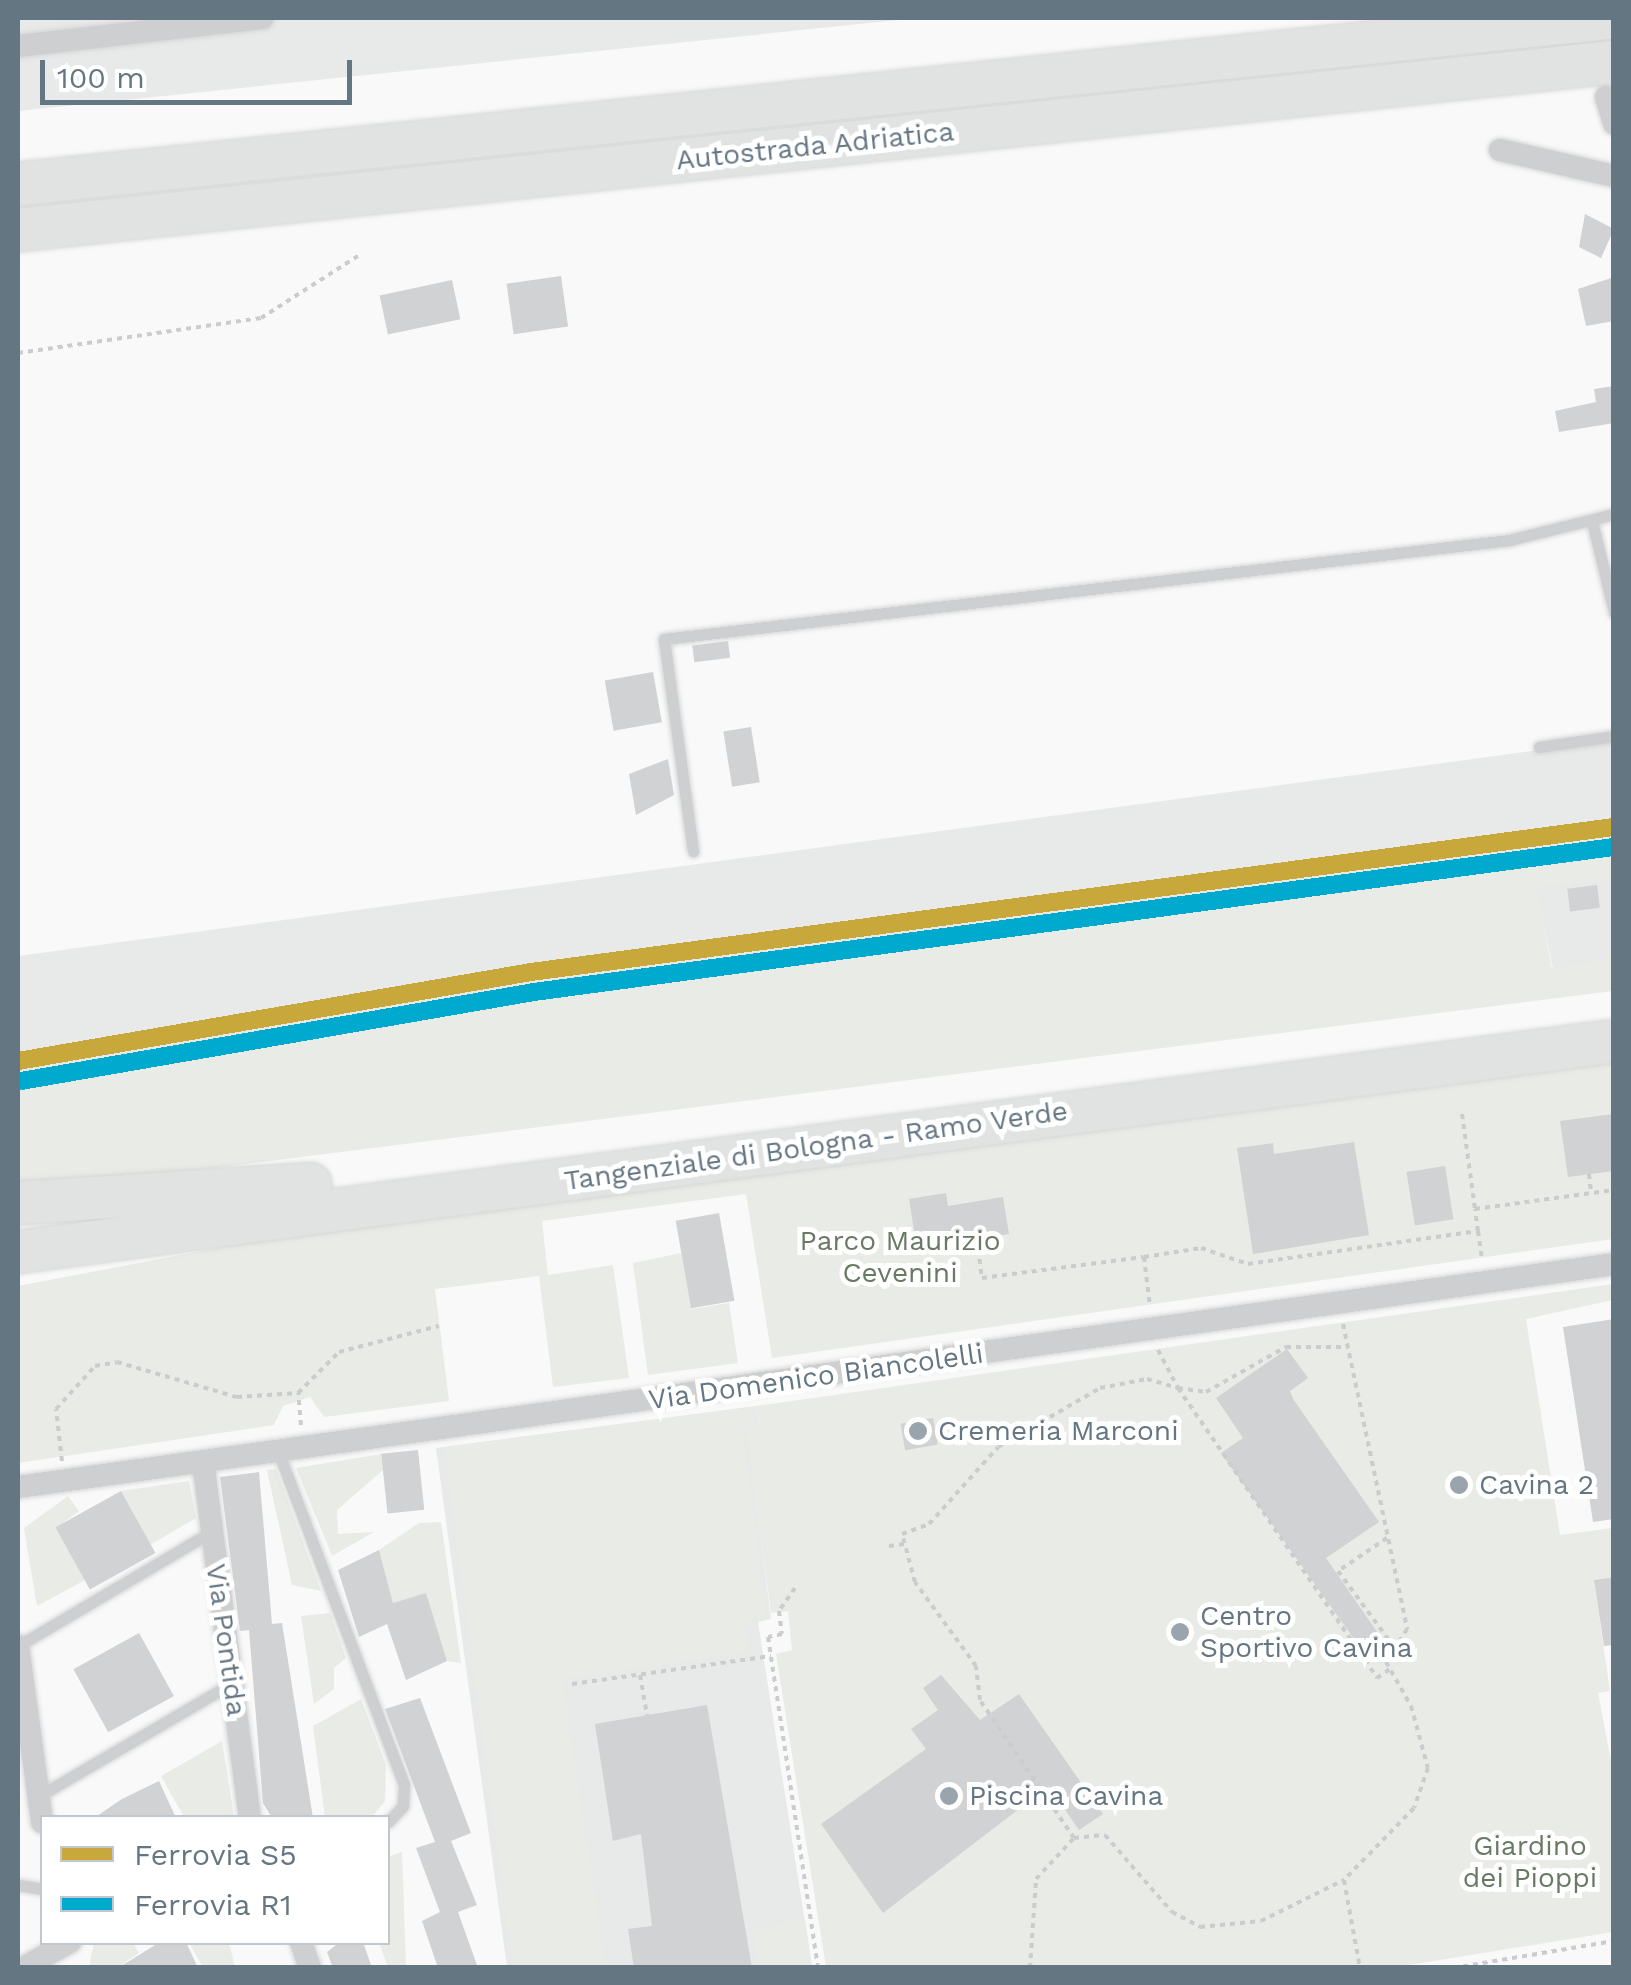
<!DOCTYPE html>
<html>
<head>
<meta charset="utf-8">
<style>
	body { margin:0 }
	#map { position:relative; width:1631px; height:1985px; overflow:hidden; background:#f9f9f9; font-family:"Work Sans",sans-serif }
	div>[style] { position:absolute }
	[style*='--x'] { left:calc(var(--x)*1px); top:calc(var(--y)*1px); width:calc(var(--w)*1px); rotate:calc(var(--a)*1deg) }
	.built>* { inset:0; background:#e8e9e9 }
	.green>* { inset:0; background:#e8ebe6 }
	.building>* { inset:0; background:#d0d2d3; transform-origin:0 0 }
	.path>* { height:4px; margin-top:-2px; transform-origin:0; background:repeating-linear-gradient(90deg,#cbcccd 0 5px,transparent 0 10px) }
	.roads { filter:drop-shadow(0 0 2px #d5d6d6) drop-shadow(0 0 2px #d5d6d6) }
	.service>* { height:11px; margin:-5.5px; padding:0 5.5px; transform-origin:5.5px; border-radius:5.5px; background:#cecfd0 }
	.minor>* { height:22px; margin:-11px; padding:0 11px; transform-origin:11px; border-radius:11px; background:#cecfd0 }
	.motorway>* { height:42px; margin:-21px; padding:0 21px; transform-origin:21px; border-radius:21px; background:#e1e2e2 }
	.rail-1>* { height:18px; margin:-9px; padding:0 9px; transform-origin:9px; border-radius:9px; background:#c8a73b }
	.rail-2>* { height:18px; margin:-9px; padding:0 9px; transform-origin:9px; border-radius:9px; background:#00a9ce }
	.dots>* { width:28px; height:28px; translate:-50% -50%; box-sizing:border-box; border:5px solid #fff; border-radius:50% }
	span { translate:-50% -50%; white-space:nowrap; text-align:center; line-height:1.15; -webkit-text-stroke:10px #fff; paint-order:stroke }
	.street-label { font-size:28px; color:#657683 }
	.park-label { font-size:28px; color:#687a64 }
	.poi-label { font-size:28px; color:#657683 }
	.left { translate:0 -50%; text-align:left }
	.frame { position:absolute; inset:0; border:20px solid #657683; pointer-events:none }
	.legend { position:absolute; left:40px; top:1815px; width:350px; height:130px; box-sizing:border-box; background:#fff; border:2px solid #c1c8cd; margin:0; padding:12px 18px; list-style:none; font-size:30px; color:#657683 }
	.legend li { display:flex; align-items:center; gap:20px; height:50px }
	.legend b { width:50px; border:2px solid #c1c8cd }
	.scale { position:absolute; left:40px; top:60px; width:312px; height:45px; box-sizing:border-box; border:5px solid #657683; border-top:0; padding-left:12px; font-size:30px; line-height:35px; white-space:nowrap; color:#657683; -webkit-text-stroke:8px #fff; paint-order:stroke }
</style>
</head>
<body>
<div id="map">
	<div class="built">
		<i style="clip-path:polygon(18px 18px,918px 18px,18px 111px)"></i>
		<i style="clip-path:polygon(1613px 740px,1613px 959px,1553px 969px,1531px 863px,764px 962px,18px 1082px,18px 956px)"></i>
		<i style="clip-path:polygon(756px 1406px,759px 1425px,747px 1428px,771px 1619px,758px 1622px,812px 1967px,507px 1967px,436px 1448px)"></i>
	</div>
	<div class="green">
		<i style="clip-path:polygon(1613px 857px,1613px 878px,1537px 887px,1552px 969px,1608px 959px,1613px 939px,1613px 991px,18px 1193px,18px 1082px,764px 962px)"></i>
		<i style="clip-path:polygon(1613px 1063px,1613px 1239px,772px 1358px,746px 1194px,542px 1221px,548px 1275px,613px 1265px,629px 1378px,553px 1387px,539px 1276px,435px 1289px,449px 1401px,324px 1417px,310px 1397px,283px 1406px,274px 1425px,18px 1463px,18px 1286px,238px 1244px)"></i>
		<i style="clip-path:polygon(681px 1253px,692px 1309px,729px 1303px,738px 1363px,648px 1375px,633px 1263px)"></i>
		<i style="clip-path:polygon(1613px 1284px,1613px 1300px,1526px 1319px,1560px 1535px,1613px 1528px,1613px 1577px,1594px 1580px,1610px 1691px,1598px 1693px,1613px 1771px,1613px 1932px,1397px 1967px,826px 1967px,776px 1654px,792px 1650px,788px 1611px,771px 1613px,746px 1428px,759px 1425px,756px 1406px)"></i>
		<i style="clip-path:polygon(752px 1407px,754px 1422px,742px 1424px,767px 1618px,745px 1622px,748px 1652px,562px 1679px,606px 1967px,513px 1967px,444px 1447px)"></i>
		<i style="clip-path:polygon(381px 1454px,383px 1470px,337px 1510px,338px 1534px,374px 1532px,332px 1556px,296px 1468px)"></i>
		<i style="clip-path:polygon(276px 1469px,321px 1591px,292px 1585px,267px 1470px)"></i>
		<i style="clip-path:polygon(189px 1481px,196px 1518px,150px 1545px,121px 1491px)"></i>
		<i style="clip-path:polygon(68px 1496px,79px 1511px,56px 1528px,87px 1579px,37px 1606px,24px 1528px)"></i>
		<i style="clip-path:polygon(441px 1522px,461px 1663px,447px 1661px,426px 1594px,393px 1603px,379px 1550px,419px 1523px)"></i>
		<i style="clip-path:polygon(330px 1613px,346px 1658px,334px 1668px,334px 1689px,314px 1704px,301px 1616px)"></i>
		<i style="clip-path:polygon(361px 1699px,386px 1765px,385px 1801px,372px 1817px,325px 1817px,313px 1726px)"></i>
		<i style="clip-path:polygon(222px 1741px,234px 1817px,184px 1817px,161px 1776px)"></i>
		<i style="clip-path:polygon(402px 1852px,406px 1967px,388px 1967px,379px 1943px,388px 1942px,388px 1857px)"></i>
		<i style="clip-path:polygon(805px 1918px,812px 1967px,758px 1967px,753px 1930px)"></i>
		<i style="clip-path:polygon(94px 1943px,133px 1943px,139px 1953px,118px 1967px,89px 1967px)"></i>
		<i style="clip-path:polygon(189px 1943px,229px 1943px,235px 1967px,203px 1967px)"></i>
	</div>
	<div class="building">
		<i style="clip-path:polygon(1585px 214px,1614px 229px,1601px 258px,1579px 247px)"></i>
		<i style="left:561px;top:276px;width:51px;height:55px;rotate:82deg"></i>
		<i style="clip-path:polygon(1614px 277px,1614px 321px,1586px 326px,1578px 289px)"></i>
		<i style="left:452px;top:280px;width:40px;height:74px;rotate:78deg"></i>
		<i style="clip-path:polygon(1614px 386px,1614px 423px,1559px 432px,1555px 411px,1596px 402px,1594px 389px)"></i>
		<i style="left:728px;top:641px;width:17px;height:36px;rotate:83deg"></i>
		<i style="left:653px;top:672px;width:51px;height:49px;rotate:80deg"></i>
		<i style="left:751px;top:727px;width:56px;height:28px;rotate:81deg"></i>
		<i style="clip-path:polygon(668px 759px,674px 795px,636px 815px,629px 774px)"></i>
		<i style="left:1597px;top:885px;width:23px;height:30px;rotate:83deg"></i>
		<i style="clip-path:polygon(1614px 1114px,1614px 1171px,1568px 1177px,1560px 1121px)"></i>
		<i style="clip-path:polygon(1354px 1142px,1369px 1235px,1253px 1254px,1237px 1148px,1273px 1143px,1274px 1154px)"></i>
		<i style="left:1445px;top:1166px;width:54px;height:39px;rotate:81deg"></i>
		<i style="clip-path:polygon(946px 1193px,948px 1206px,1003px 1197px,1009px 1234px,917px 1249px,909px 1199px)"></i>
		<i style="left:719px;top:1213px;width:89px;height:44px;rotate:80deg"></i>
		<i style="clip-path:polygon(1614px 1319px,1614px 1519px,1593px 1522px,1563px 1327px)"></i>
		<i style="clip-path:polygon(1287px 1349px,1308px 1378px,1290px 1391px,1293px 1399px,1379px 1522px,1326px 1558px,1380px 1636px,1362px 1650px,1221px 1453px,1243px 1438px,1216px 1398px)"></i>
		<i style="left:933px;top:1418px;width:27px;height:33px;rotate:80deg"></i>
		<i style="left:418px;top:1450px;width:60px;height:37px;rotate:84deg"></i>
		<i style="clip-path:polygon(259px 1472px,272px 1624px,282px 1623px,313px 1818px,272px 1818px,263px 1803px,249px 1630px,240px 1631px,220px 1477px)"></i>
		<i style="left:121px;top:1491px;width:71px;height:75px;rotate:61deg"></i>
		<i style="clip-path:polygon(379px 1550px,393px 1603px,426px 1593px,447px 1661px,406px 1680px,387px 1624px,359px 1637px,338px 1570px)"></i>
		<i style="clip-path:polygon(1614px 1577px,1614px 1645px,1604px 1646px,1594px 1580px)"></i>
		<i style="left:139px;top:1633px;width:72px;height:75px;rotate:61deg"></i>
		<i style="clip-path:polygon(941px 1675px,980px 1720px,1019px 1694px,1103px 1814px,1079px 1830px,1049px 1786px,883px 1913px,821px 1824px,926px 1749px,911px 1729px,938px 1710px,923px 1688px)"></i>
		<i style="clip-path:polygon(420px 1698px,471px 1833px,451px 1841px,477px 1905px,458px 1912px,478px 1968px,438px 1968px,422px 1921px,440px 1912px,416px 1848px,435px 1842px,385px 1709px)"></i>
		<i style="clip-path:polygon(707px 1705px,752px 1968px,634px 1968px,628px 1929px,652px 1926px,641px 1834px,613px 1841px,595px 1724px)"></i>
		<i style="clip-path:polygon(159px 1781px,176px 1818px,94px 1818px,122px 1799px)"></i>
		<i style="clip-path:polygon(160px 1942px,186px 1942px,198px 1968px,118px 1968px)"></i>
		<i style="clip-path:polygon(340px 1942px,363px 1942px,372px 1968px,333px 1968px,327px 1952px)"></i>
	</div>
	<div class="path">
		<i style="--x:18;--y:353;--w:246;--a:-8.2"></i>
		<i style="--x:261;--y:318;--w:119;--a:-32.6"></i>
		<i style="--x:1462;--y:1114;--w:96;--a:82.2"></i>
		<i style="--x:1589;--y:1174;--w:19;--a:84"></i>
		<i style="--x:1478;--y:1231;--w:30;--a:82"></i>
		<i style="--x:977;--y:1239;--w:39;--a:83"></i>
		<i style="--x:982;--y:1278;--w:163;--a:-7.4"></i>
		<i style="--x:1144;--y:1257;--w:49;--a:83"></i>
		<i style="--x:1144;--y:1257;--w:58;--a:-9"></i>
		<i style="--x:1201;--y:1248;--w:50;--a:18.8"></i>
		<i style="--x:1248;--y:1264;--w:232;--a:-8.2"></i>
		<i style="--x:1478;--y:1231;--w:22;--a:-98"></i>
		<i style="--x:1475;--y:1209;--w:140;--a:-7.8"></i>
		<i style="--x:1343;--y:1324;--w:312;--a:78.1"></i>
		<i style="--x:1407;--y:1629;--w:39;--a:122"></i>
		<i style="--x:1386;--y:1662;--w:51;--a:60.4"></i>
		<i style="--x:1411;--y:1706;--w:64;--a:74.7"></i>
		<i style="--x:1428;--y:1768;--w:42;--a:109.3"></i>
		<i style="--x:1414;--y:1808;--w:100;--a:134.2"></i>
		<i style="--x:1344;--y:1880;--w:89;--a:79.7"></i>
		<i style="--x:1158;--y:1350;--w:43;--a:62.2"></i>
		<i style="--x:1178;--y:1388;--w:28;--a:8"></i>
		<i style="--x:1206;--y:1392;--w:92;--a:-29.4"></i>
		<i style="--x:1286;--y:1347;--w:61;--a:0"></i>
		<i style="--x:301;--y:1425;--w:32;--a:-95"></i>
		<i style="--x:298;--y:1393;--w:58;--a:-45"></i>
		<i style="--x:339;--y:1352;--w:103;--a:-14.6"></i>
		<i style="--x:62;--y:1461;--w:52;--a:-96.6"></i>
		<i style="--x:56;--y:1409;--w:58;--a:-47.8"></i>
		<i style="--x:95;--y:1366;--w:22;--a:-10"></i>
		<i style="--x:117;--y:1362;--w:125;--a:16.3"></i>
		<i style="--x:237;--y:1397;--w:61;--a:-3.8"></i>
		<i style="--x:1387;--y:1538;--w:59;--a:146"></i>
		<i style="--x:1338;--y:1571;--w:99;--a:53.6"></i>
		<i style="--x:889;--y:1546;--w:15;--a:-8"></i>
		<i style="--x:795;--y:1588;--w:28;--a:125"></i>
		<i style="--x:779;--y:1611;--w:23;--a:83"></i>
		<i style="--x:782;--y:1634;--w:14;--a:168"></i>
		<i style="--x:768;--y:1637;--w:335;--a:81.4"></i>
		<i style="--x:640;--y:1675;--w:41;--a:80.1"></i>
		<i style="--x:572;--y:1684;--w:201;--a:-8"></i>
		<i style="--x:1074;--y:1838;--w:31;--a:-6"></i>
		<i style="--x:1105;--y:1835;--w:102;--a:49"></i>
		<i style="--x:1172;--y:1912;--w:32;--a:28"></i>
		<i style="--x:1200;--y:1927;--w:61;--a:-5.6"></i>
		<i style="--x:1261;--y:1921;--w:93;--a:-26.3"></i>
		<i style="--x:1030;--y:1968;--w:89;--a:-86.1"></i>
		<i style="--x:1036;--y:1879;--w:56;--a:-47.2"></i>
		<i style="--x:1074;--y:1838;--w:167;--a:-124.3"></i>
		<i style="--x:980;--y:1700;--w:34;--a:-97"></i>
		<i style="--x:976;--y:1666;--w:104;--a:-126"></i>
		<i style="--x:915;--y:1582;--w:50;--a:-105.2"></i>
		<i style="--x:902;--y:1534;--w:29;--a:-20"></i>
		<i style="--x:929;--y:1524;--w:103;--a:-48.1"></i>
		<i style="--x:998;--y:1447;--w:118;--a:-30"></i>
		<i style="--x:1100;--y:1388;--w:48;--a:-10.8"></i>
		<i style="--x:1147;--y:1379;--w:32;--a:16"></i>
		<i style="--x:1178;--y:1388;--w:352;--a:55.5"></i>
		<i style="--x:1377;--y:1678;--w:16;--a:-35"></i>
		<i style="--x:1453;--y:1968;--w:163;--a:-9.5"></i>
	</div>
	<div class="roads">
		<div class="service">
			<i style="--x:1592;--y:521;--w:94;--a:76.4"></i>
			<i style="--x:1539;--y:747;--w:76;--a:-8.3"></i>
			<i style="--x:693;--y:851;--w:214;--a:-97.8"></i>
			<i style="--x:664;--y:639;--w:851;--a:-6.68"></i>
			<i style="--x:1509;--y:540;--w:108;--a:-13.9"></i>
			<i style="--x:278;--y:1451;--w:357;--a:69.3"></i>
			<i style="--x:404;--y:1785;--w:21;--a:93"></i>
			<i style="--x:403;--y:1806;--w:22;--a:133"></i>
			<i style="--x:18;--y:1646;--w:224;--a:-30.6"></i>
			<i style="--x:39;--y:1796;--w:224;--a:-30.3"></i>
			<i style="--x:18;--y:1885;--w:24;--a:9"></i>
		</div>
		<div class="minor">
			<i style="--x:18;--y:46;--w:246;--a:-6.5"></i>
			<i style="--x:1606;--y:97;--w:28;--a:73"></i>
			<i style="--x:1500;--y:150;--w:117;--a:12.8"></i>
			<i style="--x:203;--y:1462;--w:359;--a:82.5"></i>
			<i style="--x:18;--y:1487;--w:1612;--a:-7.95"></i>
			<i style="--x:18;--y:1646;--w:178;--a:82.2"></i>
			<i style="--x:301;--y:1942;--w:28;--a:71"></i>
			<i style="--x:23;--y:1968;--w:54;--a:-29"></i>
		</div>
		<div class="motorway">
			<i style="--x:18;--y:184;--w:1598;--a:-5.96"></i>
			<i style="--x:18;--y:230;--w:1605;--a:-6.01"></i>
			<i style="--x:18;--y:1203;--w:293;--a:-3.7"></i>
			<i style="--x:18;--y:1252;--w:1610;--a:-7.53"></i>
		</div>
	</div>
	<div class="rail-1">
		<i style="--x:18;--y:1061;--w:521;--a:-9.84"></i>
		<i style="--x:531;--y:972;--w:1093;--a:-7.63"></i>
	</div>
	<div class="rail-2">
		<i style="--x:21;--y:1081;--w:521;--a:-9.84"></i>
		<i style="--x:534;--y:992;--w:1090;--a:-7.65"></i>
	</div>
	<div class="dots">
		<i style="left:918px;top:1431px;background:#99a4ac"></i>
		<i style="left:1459px;top:1485px;background:#99a4ac"></i>
		<i style="left:1180px;top:1632px;background:#99a4ac"></i>
		<i style="left:949px;top:1796px;background:#99a4ac"></i>
	</div>
	<div class="street-label">
		<span style="left:815px;top:146px;rotate:-6deg">Autostrada Adriatica</span>
		<span style="left:816px;top:1146px;rotate:-8deg">Tangenziale di Bologna - Ramo Verde</span>
		<span style="left:816px;top:1377px;rotate:-8deg">Via Domenico Biancolelli</span>
		<span style="left:226px;top:1640px;rotate:82deg">Via Pontida</span>
	</div>
	<div class="park-label">
		<span style="left:900px;top:1257px">Parco Maurizio<br>Cevenini</span>
		<span style="left:1530px;top:1862px">Giardino<br>dei Pioppi</span>
	</div>
	<div class="poi-label">
		<span class="left" style="left:938px;top:1431px">Cremeria Marconi</span>
		<span class="left" style="left:1479px;top:1485px">Cavina 2</span>
		<span class="left" style="left:1200px;top:1632px">Centro<br>Sportivo Cavina</span>
		<span class="left" style="left:969px;top:1796px">Piscina Cavina</span>
	</div>
	<div class="frame"></div>
	<ul class="legend">
	<li><b style="height:12px;background:#c8a73b"></b>Ferrovia S5</li>
	<li><b style="height:12px;background:#00a9ce"></b>Ferrovia R1</li>
	</ul>
	<div class="scale">100 m</div>
</div>
</body>
</html>
